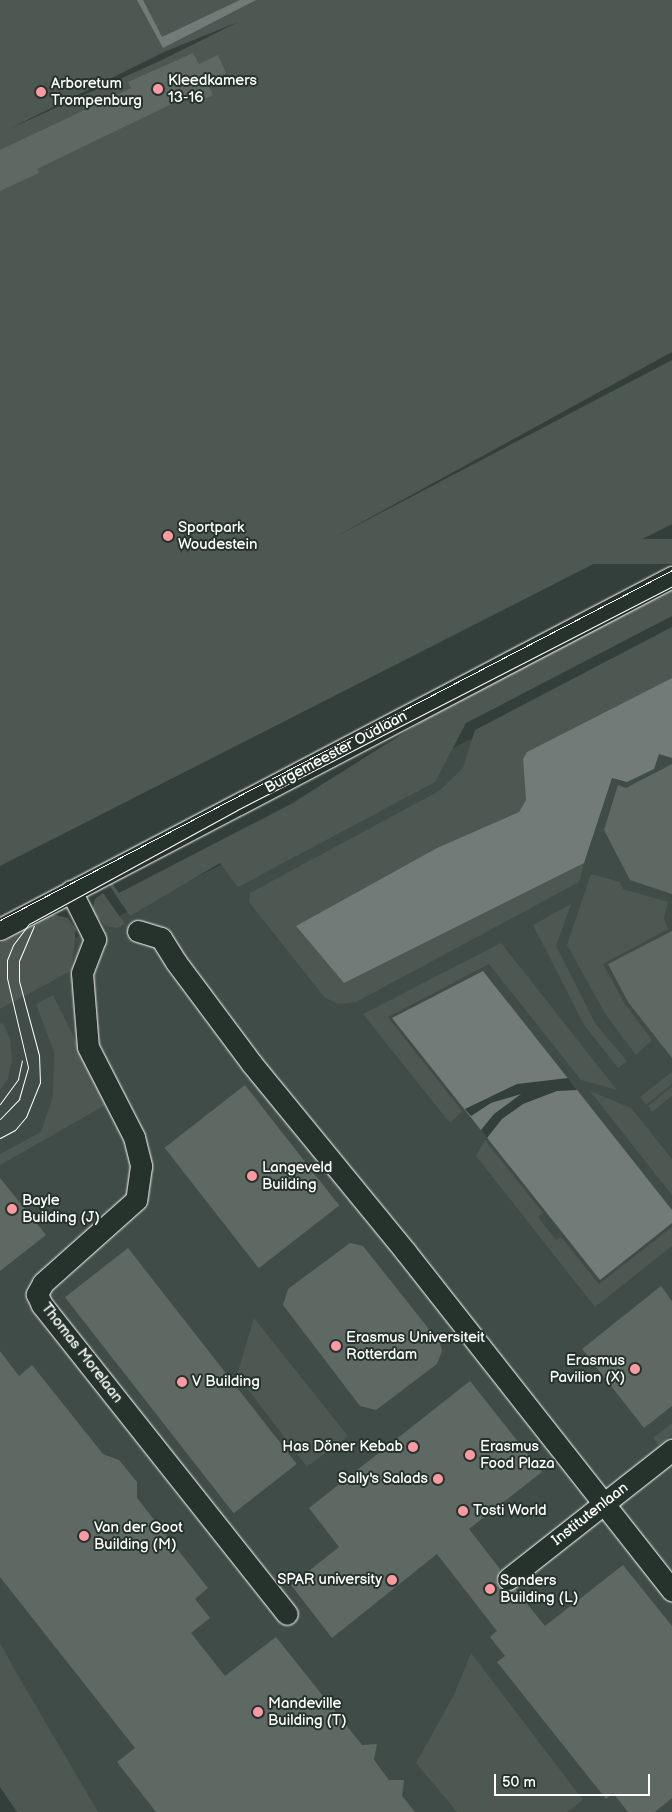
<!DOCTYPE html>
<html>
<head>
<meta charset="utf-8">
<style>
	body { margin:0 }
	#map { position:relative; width:672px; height:1812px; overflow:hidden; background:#333f3a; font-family:"Balsamiq Sans",sans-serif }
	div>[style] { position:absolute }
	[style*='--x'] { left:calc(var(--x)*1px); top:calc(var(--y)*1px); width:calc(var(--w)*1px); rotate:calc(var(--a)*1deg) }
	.built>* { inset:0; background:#404c47 }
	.green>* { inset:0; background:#4d5853; transform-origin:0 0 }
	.water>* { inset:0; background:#737b78 }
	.pier>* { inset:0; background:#333f3a }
	.building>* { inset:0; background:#5f6964; transform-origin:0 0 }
	.roads { filter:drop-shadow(0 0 1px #fff) drop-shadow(0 0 1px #fff) }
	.street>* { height:21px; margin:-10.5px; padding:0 10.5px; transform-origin:10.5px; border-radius:10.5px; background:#26332d }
	.tram>* { height:1px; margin:-0.5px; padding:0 0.5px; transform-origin:0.5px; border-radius:0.5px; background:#fff }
	.dots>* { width:14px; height:14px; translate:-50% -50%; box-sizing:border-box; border:2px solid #26332d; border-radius:50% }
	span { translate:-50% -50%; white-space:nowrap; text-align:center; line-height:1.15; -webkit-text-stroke:4px #26332d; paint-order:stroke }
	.poi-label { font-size:15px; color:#fff }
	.left { translate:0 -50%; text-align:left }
	.right { translate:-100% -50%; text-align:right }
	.street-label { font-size:15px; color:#fff }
	.scale { position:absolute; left:494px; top:1774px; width:156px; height:22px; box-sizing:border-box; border:2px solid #fff; border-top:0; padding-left:6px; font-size:15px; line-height:18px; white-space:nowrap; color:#fff; -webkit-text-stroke:4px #26332d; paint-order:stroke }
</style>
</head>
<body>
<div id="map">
	<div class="built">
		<i style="clip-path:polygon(672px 638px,672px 1812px,58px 1812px,0 1715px,0 976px)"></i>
	</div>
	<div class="green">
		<i style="clip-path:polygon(evenodd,0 0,672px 0,672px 352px,333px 538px,672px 360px,672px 524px,0 866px,0 0,238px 22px,164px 59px,9px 129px,164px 52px,238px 22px)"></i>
		<i style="left:672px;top:539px;width:25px;height:757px;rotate:90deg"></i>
		<i style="clip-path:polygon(672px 590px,672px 616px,466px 723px,435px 782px,238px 887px,220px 863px,130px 916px,109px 885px,112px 883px,119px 893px,291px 804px,434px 714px)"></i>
		<i style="clip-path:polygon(672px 627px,672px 678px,527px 752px,523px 759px,526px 800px,519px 812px,437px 848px,296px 926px,344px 983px,584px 863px,579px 882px,356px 1002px,338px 1004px,324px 997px,249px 902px,250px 893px,439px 791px,463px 768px,475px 730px)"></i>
		<i style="clip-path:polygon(591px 874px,620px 882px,623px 889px,668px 902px,664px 918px,668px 929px,603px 964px,625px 1004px,652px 1040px,636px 1055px,606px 1015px,567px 945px)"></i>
		<i style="clip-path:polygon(103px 893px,125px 924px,117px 928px,105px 926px,92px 911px,95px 899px)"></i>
		<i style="clip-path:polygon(571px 904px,556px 946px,595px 1023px,627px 1061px,618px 1068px,584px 1025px,533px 925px)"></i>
		<i style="clip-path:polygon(51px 914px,68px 918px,76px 929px,71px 971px,0 1009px,0 943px)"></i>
		<i style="clip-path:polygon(501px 943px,617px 1090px,581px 1080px,489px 964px,388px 1017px,462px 1111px,450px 1123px,363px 1014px)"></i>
		<i style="clip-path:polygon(53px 995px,107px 1104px,0 1165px,0 1154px,41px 1132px,53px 1096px,54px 1052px,36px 1004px)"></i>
		<i style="clip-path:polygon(3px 1023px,10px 1039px,12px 1060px,8px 1079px,0 1090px,0 1024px)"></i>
		<i style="clip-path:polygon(672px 1072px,672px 1084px,646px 1105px,640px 1097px)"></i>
		<i style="clip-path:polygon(672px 1087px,672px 1096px,652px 1112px,648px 1106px)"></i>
		<i style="clip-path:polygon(590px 1091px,631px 1108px,672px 1159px,672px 1195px)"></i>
		<i style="clip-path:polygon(485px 1140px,543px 1213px,538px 1217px,556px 1240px,561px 1237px,599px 1284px,672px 1227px,672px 1246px,595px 1307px,476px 1156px)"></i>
		<i style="clip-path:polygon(254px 1318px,348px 1436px,307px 1467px,237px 1375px)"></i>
		<i style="clip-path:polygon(672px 1423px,672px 1435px,659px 1445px,653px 1438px)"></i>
		<i style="clip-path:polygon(0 1643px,16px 1672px,98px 1812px,17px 1812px,0 1787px)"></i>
		<i style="clip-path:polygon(471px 1653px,583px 1800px,567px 1812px,457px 1812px,416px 1763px,454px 1695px)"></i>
	</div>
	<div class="water">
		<i style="clip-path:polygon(137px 0,143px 0,162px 37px,240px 0,256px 0,163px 48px)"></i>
		<i style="clip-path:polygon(672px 678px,672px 758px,659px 754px,654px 769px,627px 782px,612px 778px,584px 863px,344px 983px,296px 926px,437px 848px,519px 812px,526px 800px,523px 759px,527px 752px)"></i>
		<i style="clip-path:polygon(483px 971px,672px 1210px,672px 1223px,600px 1280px,392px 1018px)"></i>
	</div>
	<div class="pier">
		<i style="clip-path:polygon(568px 1078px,577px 1090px,557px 1091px,523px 1104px,502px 1119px,487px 1138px,481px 1130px,494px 1114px,521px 1094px,491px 1103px,471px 1116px,465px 1109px,517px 1084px)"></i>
	</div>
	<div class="building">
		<i style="clip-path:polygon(193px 53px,199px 64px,218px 55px,226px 73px,207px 82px,213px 95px,194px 104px,190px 95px,37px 169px,39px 173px,0 191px,0 150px,131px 88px,128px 82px)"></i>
		<i style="clip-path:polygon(672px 764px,672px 894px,630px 880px,604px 830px,618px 785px,626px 788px)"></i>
		<i style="clip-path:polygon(672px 931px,672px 1058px,628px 1002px,608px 964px)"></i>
		<i style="left:245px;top:1085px;width:153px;height:102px;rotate:52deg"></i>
		<i style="clip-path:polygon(0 1178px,46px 1235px,0 1271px)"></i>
		<i style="clip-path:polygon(350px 1243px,363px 1246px,440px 1343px,442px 1351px,437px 1364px,376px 1410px,360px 1406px,283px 1305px,288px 1289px)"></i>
		<i style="left:128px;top:1248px;width:274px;height:80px;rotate:52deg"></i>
		<i style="clip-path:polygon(661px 1286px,672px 1301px,672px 1406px,644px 1428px,582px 1349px)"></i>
		<i style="clip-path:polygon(0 1351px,19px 1376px,32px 1365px,103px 1454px,119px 1460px,137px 1482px,137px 1498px,208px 1588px,195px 1599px,210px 1618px,191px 1633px,225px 1676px,276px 1637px,362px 1745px,377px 1744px,374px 1760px,389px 1780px,404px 1780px,402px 1796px,415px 1812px,156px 1812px,117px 1762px,135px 1748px,0 1577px)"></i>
		<i style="clip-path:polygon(470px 1381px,542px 1472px,469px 1529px,500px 1569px,496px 1580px,499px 1587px,509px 1591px,515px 1589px,545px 1626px,623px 1565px,672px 1626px,672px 1798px,655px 1812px,628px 1812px,613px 1793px,606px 1799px,497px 1662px,505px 1656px,490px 1637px,497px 1631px,437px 1554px,332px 1638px,291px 1585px,339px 1547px,309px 1508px)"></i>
	</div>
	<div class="roads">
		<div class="street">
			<i style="--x:71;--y:891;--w:54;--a:63.4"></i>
			<i style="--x:95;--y:939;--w:36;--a:111"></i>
			<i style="--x:82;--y:973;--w:74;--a:85.4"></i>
			<i style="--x:88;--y:1047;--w:101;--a:62.9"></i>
			<i style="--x:134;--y:1137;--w:30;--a:76"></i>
			<i style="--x:141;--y:1166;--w:34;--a:98"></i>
			<i style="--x:136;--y:1200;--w:125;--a:138.3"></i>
			<i style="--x:43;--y:1283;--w:13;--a:119"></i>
			<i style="--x:37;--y:1294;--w:12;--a:66"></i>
			<i style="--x:42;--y:1305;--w:394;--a:51.6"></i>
			<i style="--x:0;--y:929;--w:759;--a:-27.65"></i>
			<i style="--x:138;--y:931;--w:24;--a:17"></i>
			<i style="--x:161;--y:938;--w:28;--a:58"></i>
			<i style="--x:176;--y:962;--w:127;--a:53.3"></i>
			<i style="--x:252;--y:1064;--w:242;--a:50.7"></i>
			<i style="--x:405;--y:1251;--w:432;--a:51.8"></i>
			<i style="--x:508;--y:1579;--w:209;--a:-38.2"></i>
		</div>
	</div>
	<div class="tram">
		<i style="--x:0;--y:920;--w:758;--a:-27.51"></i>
		<i style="--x:0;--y:1104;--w:31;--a:-54"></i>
		<i style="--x:18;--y:1079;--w:19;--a:-78"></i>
		<i style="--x:0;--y:1119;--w:28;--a:-46"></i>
		<i style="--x:19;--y:1099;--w:33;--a:-74"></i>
		<i style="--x:28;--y:1067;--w:91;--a:-103.3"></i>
		<i style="--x:7;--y:978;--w:18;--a:-90"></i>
		<i style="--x:7;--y:960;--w:16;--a:-68"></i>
		<i style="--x:13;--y:945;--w:26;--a:-53"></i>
		<i style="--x:29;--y:924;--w:237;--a:-28.7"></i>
		<i style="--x:237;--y:810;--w:489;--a:-27.2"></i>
		<i style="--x:0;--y:1138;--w:17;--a:-28"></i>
		<i style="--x:15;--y:1130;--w:17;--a:-50"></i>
		<i style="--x:26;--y:1117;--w:37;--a:-68"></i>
		<i style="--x:40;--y:1083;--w:28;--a:-92"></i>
		<i style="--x:39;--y:1055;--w:77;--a:-105.1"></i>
		<i style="--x:19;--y:981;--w:20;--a:-90"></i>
		<i style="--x:19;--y:961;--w:38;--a:-67"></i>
	</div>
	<div class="dots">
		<i style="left:158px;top:89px;background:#ff9aa2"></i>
		<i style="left:41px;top:92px;background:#ff9aa2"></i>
		<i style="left:168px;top:536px;background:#ff9aa2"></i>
		<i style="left:252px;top:1176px;background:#ff9aa2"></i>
		<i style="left:12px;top:1209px;background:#ff9aa2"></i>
		<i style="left:336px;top:1346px;background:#ff9aa2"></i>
		<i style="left:635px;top:1369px;background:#ff9aa2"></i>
		<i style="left:182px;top:1382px;background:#ff9aa2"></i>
		<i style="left:413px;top:1447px;background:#ff9aa2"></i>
		<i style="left:470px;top:1455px;background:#ff9aa2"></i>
		<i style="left:438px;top:1479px;background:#ff9aa2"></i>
		<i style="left:463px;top:1511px;background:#ff9aa2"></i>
		<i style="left:84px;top:1536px;background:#ff9aa2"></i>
		<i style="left:392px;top:1580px;background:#ff9aa2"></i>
		<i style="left:490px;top:1589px;background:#ff9aa2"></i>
		<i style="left:258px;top:1712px;background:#ff9aa2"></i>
	</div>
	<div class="poi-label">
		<span class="left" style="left:168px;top:89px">Kleedkamers<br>13-16</span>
		<span class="left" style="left:51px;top:92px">Arboretum<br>Trompenburg</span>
		<span class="left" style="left:178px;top:536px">Sportpark<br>Woudestein</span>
		<span class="left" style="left:262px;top:1176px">Langeveld<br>Building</span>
		<span class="left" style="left:22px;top:1209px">Bayle<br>Building (J)</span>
		<span class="left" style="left:346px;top:1346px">Erasmus Universiteit<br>Rotterdam</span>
		<span class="right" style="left:625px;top:1369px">Erasmus<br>Pavilion (X)</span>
		<span class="left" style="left:192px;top:1382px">V Building</span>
		<span class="left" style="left:480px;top:1455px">Erasmus<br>Food Plaza</span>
		<span class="right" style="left:403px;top:1447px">Has Döner Kebab</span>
		<span class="right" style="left:428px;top:1479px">Sally's Salads</span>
		<span class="left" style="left:473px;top:1511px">Tosti World</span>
		<span class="left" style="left:94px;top:1536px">Van der Goot<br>Building (M)</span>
		<span class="right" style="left:382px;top:1580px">SPAR university</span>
		<span class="left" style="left:500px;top:1589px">Sanders<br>Building (L)</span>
		<span class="left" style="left:268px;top:1712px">Mandeville<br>Building (T)</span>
	</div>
	<div class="street-label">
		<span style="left:336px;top:752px;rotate:-28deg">Burgemeester Oudlaan</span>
		<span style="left:82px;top:1353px;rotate:52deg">Thomas Morelaan</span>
		<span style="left:590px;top:1514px;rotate:-38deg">Institutenlaan</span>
	</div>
	<div class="scale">50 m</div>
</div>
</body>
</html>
